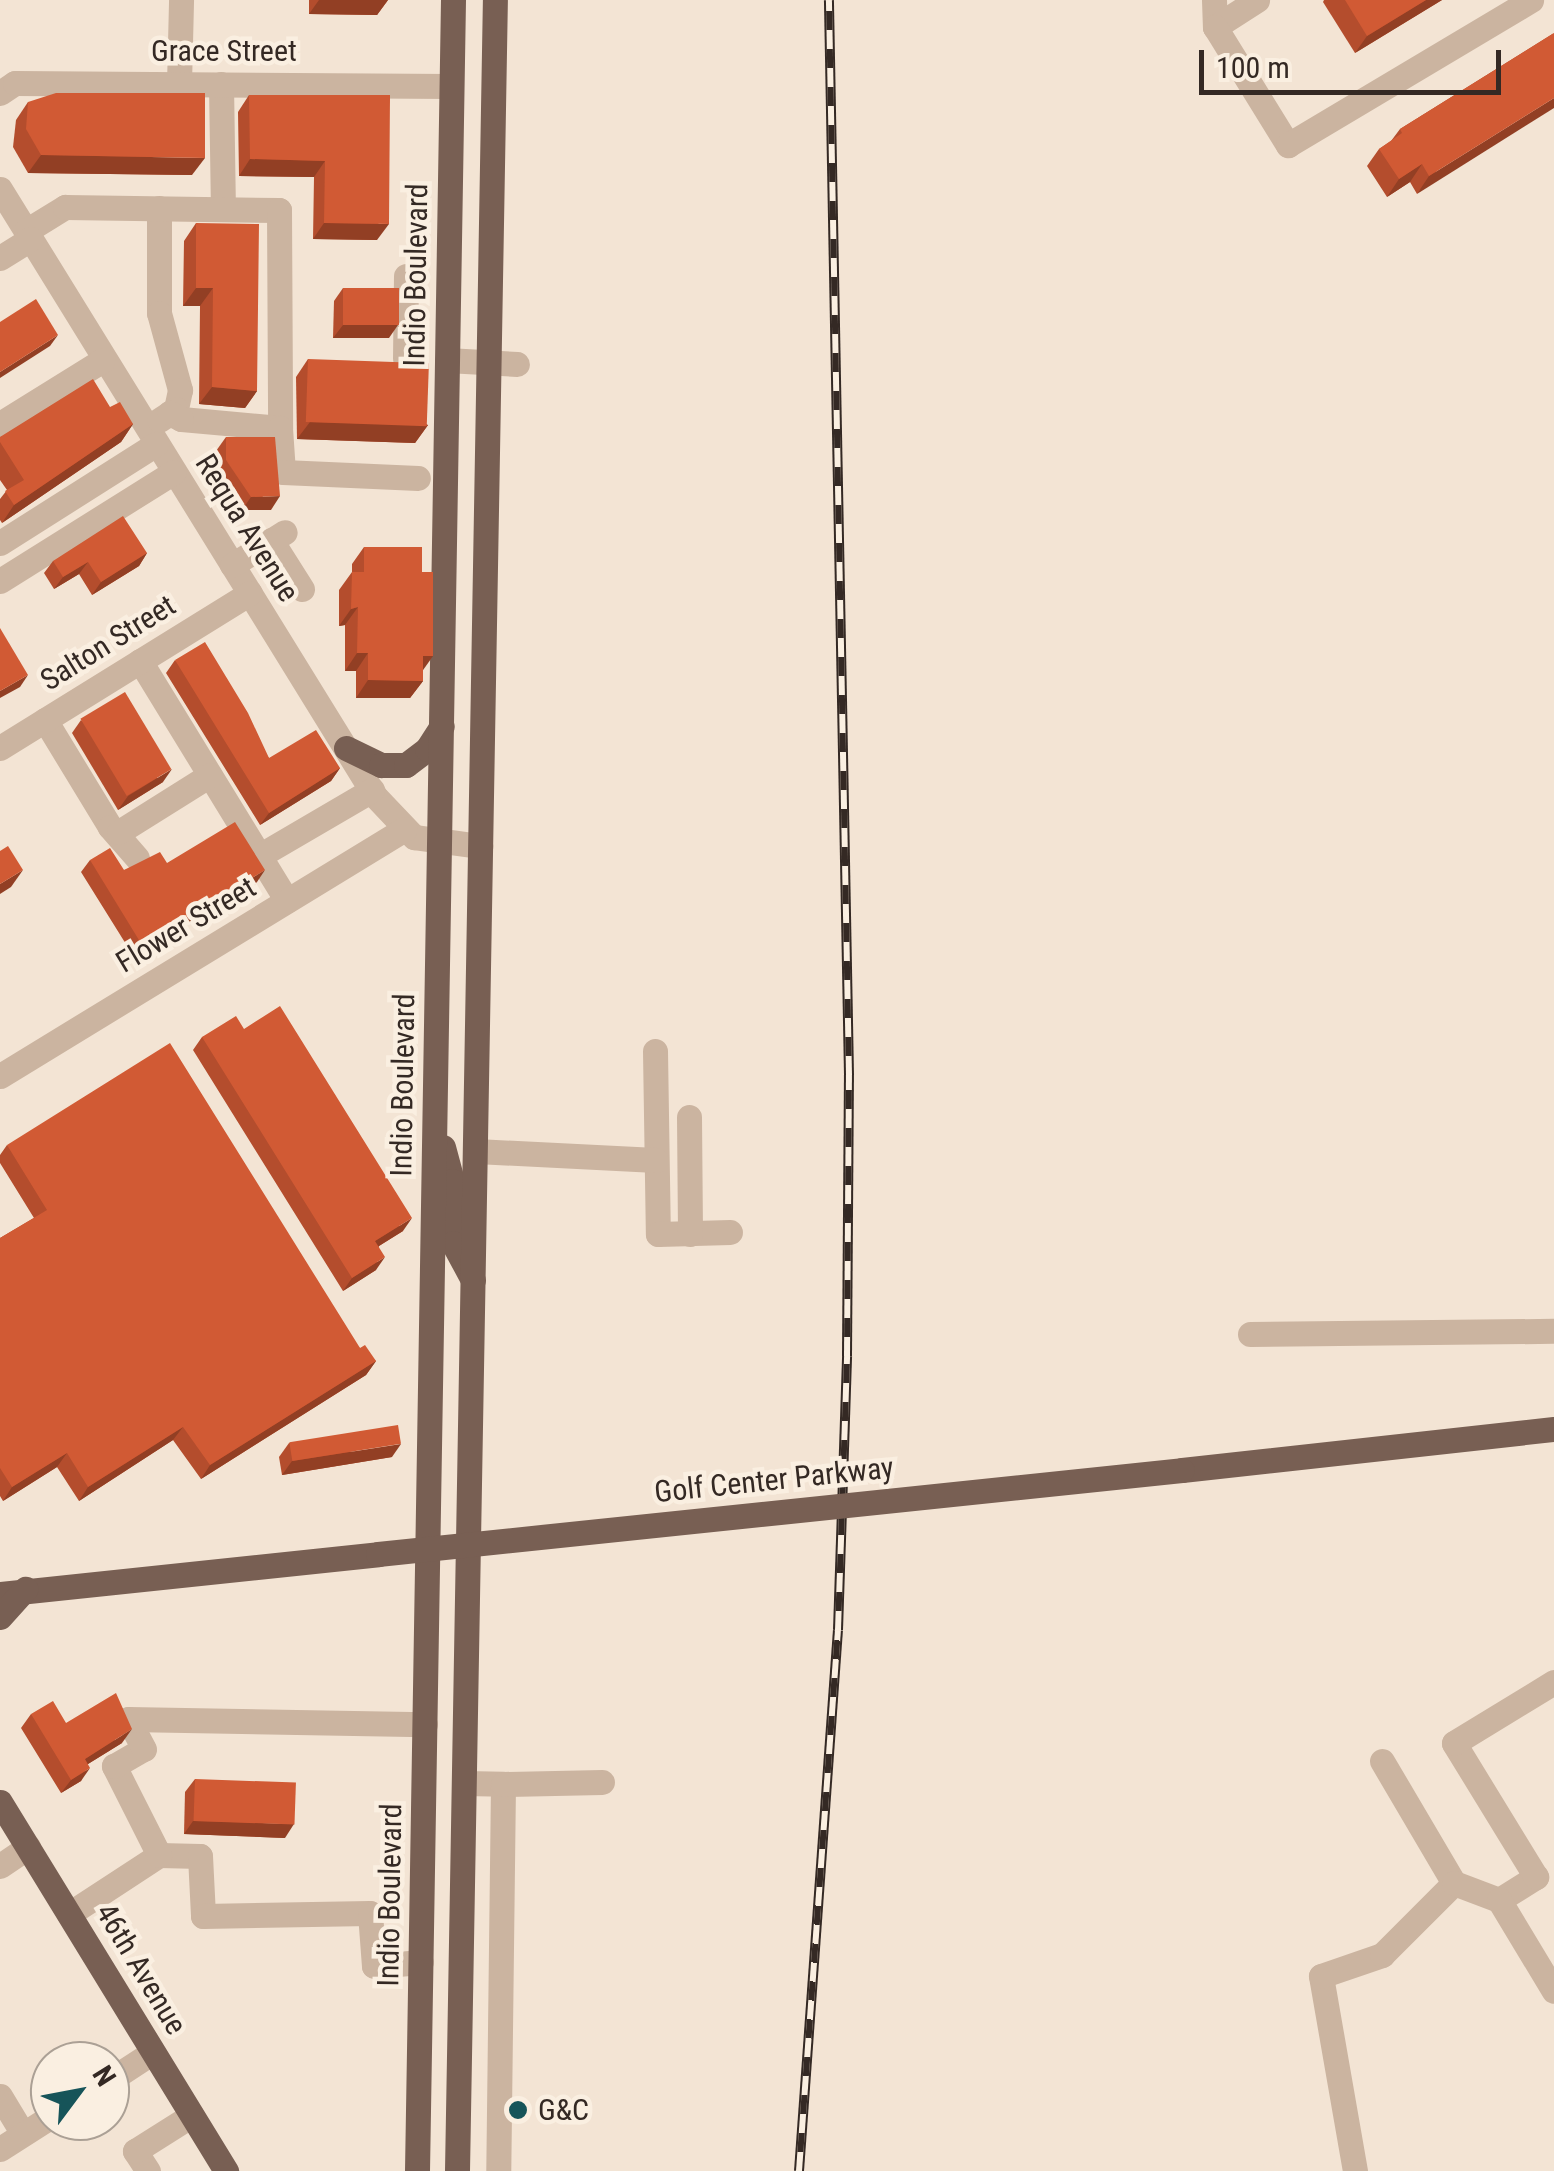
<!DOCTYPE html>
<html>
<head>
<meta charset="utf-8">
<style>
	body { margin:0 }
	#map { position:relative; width:1554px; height:2171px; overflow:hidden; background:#f3e4d4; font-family:"Roboto Condensed",sans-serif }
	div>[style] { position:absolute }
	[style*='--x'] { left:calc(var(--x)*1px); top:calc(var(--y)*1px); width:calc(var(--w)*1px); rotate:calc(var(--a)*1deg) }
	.minor>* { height:25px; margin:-12.5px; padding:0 12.5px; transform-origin:12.5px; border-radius:12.5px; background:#cbb4a0 }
	.major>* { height:25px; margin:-12.5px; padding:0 12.5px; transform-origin:12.5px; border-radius:12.5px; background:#785f53 }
	.rail>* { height:10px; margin-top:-5px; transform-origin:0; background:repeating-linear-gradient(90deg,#faefe1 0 19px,#342924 0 38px); box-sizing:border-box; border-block:2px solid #342924 }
	.major-bridge>* { height:25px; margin:-12.5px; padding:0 12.5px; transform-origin:12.5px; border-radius:12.5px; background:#785f53 }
	.wall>* { inset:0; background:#b44d2d }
	.shaded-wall>* { inset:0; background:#923f24 }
	.building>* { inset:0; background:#d15a34; transform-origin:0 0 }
	.dots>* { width:28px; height:28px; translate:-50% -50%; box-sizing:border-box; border:5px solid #faefe1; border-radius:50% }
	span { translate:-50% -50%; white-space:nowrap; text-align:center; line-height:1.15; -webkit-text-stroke:9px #faefe1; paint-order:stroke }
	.street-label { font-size:30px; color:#342924 }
	.poi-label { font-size:30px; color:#342924 }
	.left { translate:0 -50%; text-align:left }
	.north { position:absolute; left:30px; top:2041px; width:100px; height:100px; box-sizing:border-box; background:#faefe1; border:2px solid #aba095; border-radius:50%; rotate:58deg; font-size:28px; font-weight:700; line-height:40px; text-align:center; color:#342924 }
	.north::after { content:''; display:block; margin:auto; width:35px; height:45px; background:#165459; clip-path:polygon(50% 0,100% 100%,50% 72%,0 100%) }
	.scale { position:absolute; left:1199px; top:50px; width:302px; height:45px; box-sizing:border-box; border:5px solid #342924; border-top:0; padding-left:12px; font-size:30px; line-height:35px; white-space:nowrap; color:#342924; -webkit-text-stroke:8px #faefe1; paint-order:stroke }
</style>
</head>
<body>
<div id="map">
	<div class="minor">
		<i style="--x:1214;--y:0;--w:27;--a:88"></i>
		<i style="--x:1215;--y:27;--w:50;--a:-32.7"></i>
		<i style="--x:1215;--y:27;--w:139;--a:58.3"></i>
		<i style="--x:1288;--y:145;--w:283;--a:-30.8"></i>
		<i style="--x:179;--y:84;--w:84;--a:-88.6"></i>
		<i style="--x:221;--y:84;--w:124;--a:89.1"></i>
		<i style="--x:0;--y:93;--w:18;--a:-34"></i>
		<i style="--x:15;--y:83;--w:436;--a:0.4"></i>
		<i style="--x:0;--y:189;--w:713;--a:58.29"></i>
		<i style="--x:375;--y:796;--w:57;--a:46.4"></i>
		<i style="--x:414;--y:837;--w:67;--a:7.8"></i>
		<i style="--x:159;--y:208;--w:105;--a:90"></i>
		<i style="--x:159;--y:313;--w:80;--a:74.7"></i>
		<i style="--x:180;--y:390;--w:19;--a:102"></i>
		<i style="--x:176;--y:409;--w:20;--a:147"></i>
		<i style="--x:26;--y:231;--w:46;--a:-31.6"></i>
		<i style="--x:65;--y:207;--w:214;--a:0.8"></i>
		<i style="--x:279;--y:210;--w:218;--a:89.7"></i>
		<i style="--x:280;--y:428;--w:99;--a:-174.8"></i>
		<i style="--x:181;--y:419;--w:13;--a:-151"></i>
		<i style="--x:0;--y:258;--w:36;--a:-32"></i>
		<i style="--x:405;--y:358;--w:82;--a:-89.3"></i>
		<i style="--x:447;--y:360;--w:70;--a:3.3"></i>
		<i style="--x:0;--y:424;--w:121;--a:-31.9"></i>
		<i style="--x:280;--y:428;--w:44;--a:86.1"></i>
		<i style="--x:283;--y:472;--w:135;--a:2.5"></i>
		<i style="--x:271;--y:540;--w:58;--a:57.7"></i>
		<i style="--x:0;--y:543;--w:185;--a:-32.4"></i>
		<i style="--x:232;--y:565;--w:62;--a:-31.9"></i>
		<i style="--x:0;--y:581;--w:205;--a:-32.1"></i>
		<i style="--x:140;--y:661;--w:281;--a:58.5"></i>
		<i style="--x:45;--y:720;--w:125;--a:58.7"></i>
		<i style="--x:110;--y:827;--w:41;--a:48.9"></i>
		<i style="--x:0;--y:748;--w:294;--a:-31.8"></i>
		<i style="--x:119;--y:832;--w:107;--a:-32.1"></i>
		<i style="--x:259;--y:856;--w:131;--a:-30.3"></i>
		<i style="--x:655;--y:1051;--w:183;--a:89.1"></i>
		<i style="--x:658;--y:1234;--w:72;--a:-1.6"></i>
		<i style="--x:0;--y:1076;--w:474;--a:-31.4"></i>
		<i style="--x:689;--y:1117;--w:117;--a:89.5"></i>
		<i style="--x:476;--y:1151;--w:180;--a:2.9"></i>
		<i style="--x:1250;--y:1334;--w:304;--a:-0.6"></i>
		<i style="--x:1382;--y:1761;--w:142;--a:59.5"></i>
		<i style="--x:464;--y:1783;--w:39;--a:1"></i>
		<i style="--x:503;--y:1784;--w:387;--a:90.7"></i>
		<i style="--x:503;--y:1784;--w:99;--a:-1.2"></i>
		<i style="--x:159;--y:1855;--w:41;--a:1.4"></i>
		<i style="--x:200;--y:1856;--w:60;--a:87.1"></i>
		<i style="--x:203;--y:1916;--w:167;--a:-1"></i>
		<i style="--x:370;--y:1913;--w:53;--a:85.7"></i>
		<i style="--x:374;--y:1966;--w:47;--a:-4.9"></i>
		<i style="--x:0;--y:1866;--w:34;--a:-34"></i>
		<i style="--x:1499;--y:1900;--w:44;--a:-31.9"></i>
		<i style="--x:1536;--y:1877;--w:157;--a:-121.5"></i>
		<i style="--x:1454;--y:1743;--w:117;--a:-31.4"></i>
		<i style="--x:69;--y:1914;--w:108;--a:-33.2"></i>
		<i style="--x:159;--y:1855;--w:100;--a:-116.8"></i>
		<i style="--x:114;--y:1766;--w:34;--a:-30"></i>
		<i style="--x:144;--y:1749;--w:34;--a:-118"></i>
		<i style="--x:128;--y:1719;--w:297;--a:1"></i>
		<i style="--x:110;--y:2080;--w:51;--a:-33.1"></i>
		<i style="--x:0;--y:2096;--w:44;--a:58.8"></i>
		<i style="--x:0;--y:2149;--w:59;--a:-32.6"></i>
		<i style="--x:148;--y:2171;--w:24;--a:-123"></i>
		<i style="--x:135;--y:2151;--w:67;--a:-32.3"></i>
		<i style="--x:1355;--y:2171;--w:198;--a:-99.9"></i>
		<i style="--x:1321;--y:1976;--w:65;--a:-19"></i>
		<i style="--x:1382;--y:1955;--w:102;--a:-45"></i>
		<i style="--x:1454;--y:1883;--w:48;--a:20.7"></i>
		<i style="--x:1499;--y:1900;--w:106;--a:58.9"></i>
	</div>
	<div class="major">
		<i style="--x:346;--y:748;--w:39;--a:26"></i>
		<i style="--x:381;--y:765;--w:25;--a:0"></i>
		<i style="--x:406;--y:765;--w:26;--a:-37"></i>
		<i style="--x:427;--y:749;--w:27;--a:-57"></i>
		<i style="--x:443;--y:1147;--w:35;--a:75"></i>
		<i style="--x:452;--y:1181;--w:62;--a:89.1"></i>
		<i style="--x:453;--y:1243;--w:42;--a:61.6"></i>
		<i style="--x:1182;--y:1470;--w:374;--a:-6.3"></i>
		<i style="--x:0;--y:1594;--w:380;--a:-6"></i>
		<i style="--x:0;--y:1617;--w:38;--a:-48"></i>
		<i style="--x:0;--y:1802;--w:433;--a:58.5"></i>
		<i style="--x:417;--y:2171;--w:2171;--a:-89.05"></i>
		<i style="--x:457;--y:2171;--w:2171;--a:-89"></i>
	</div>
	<div class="rail">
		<i style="--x:799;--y:2171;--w:542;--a:-85.88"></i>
		<i style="--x:838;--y:1630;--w:274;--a:-88.1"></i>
		<i style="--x:847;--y:1356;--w:281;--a:-89.6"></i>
		<i style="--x:849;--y:1075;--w:1075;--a:-91.07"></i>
	</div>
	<div class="major-bridge">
		<i style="--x:378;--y:1554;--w:808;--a:-5.96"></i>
	</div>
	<div class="wall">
		<i style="clip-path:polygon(309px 0,388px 0,377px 15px,309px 14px)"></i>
		<i style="clip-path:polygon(1324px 0,1442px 0,1355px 53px,1323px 2px)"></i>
		<i style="clip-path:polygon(1554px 33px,1417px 194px,1410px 182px,1387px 197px,1367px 166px,1379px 149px,1391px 141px,1400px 129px)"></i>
		<i style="clip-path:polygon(249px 95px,390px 95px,377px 240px,313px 239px,314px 177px,239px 176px,238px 112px)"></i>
		<i style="clip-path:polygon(28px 102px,192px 175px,28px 173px,13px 147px,16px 120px)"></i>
		<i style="clip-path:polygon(196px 223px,257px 391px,245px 408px,199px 404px,200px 306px,183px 306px,184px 241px)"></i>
		<i style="clip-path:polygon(343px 288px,389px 338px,333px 338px,334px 301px)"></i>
		<i style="clip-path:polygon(308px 359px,428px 425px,415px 443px,297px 439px,296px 377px)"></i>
		<i style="clip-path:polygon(110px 407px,133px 424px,121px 442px,2px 523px,0 520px,0 499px,7px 490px,0 480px,0 437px)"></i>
		<i style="clip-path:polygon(226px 437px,271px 510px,242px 510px,217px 473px,216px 451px)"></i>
		<i style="clip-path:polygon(364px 547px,423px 671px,423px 681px,410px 698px,356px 698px,356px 671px,345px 671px,345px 625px,339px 626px,339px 590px,352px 572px,352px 564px)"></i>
		<i style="clip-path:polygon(147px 553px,139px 566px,92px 595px,79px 574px,54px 589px,44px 573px,53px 561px)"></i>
		<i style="clip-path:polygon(175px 660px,269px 758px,340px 768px,331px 781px,260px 825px,166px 673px)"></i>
		<i style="clip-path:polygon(81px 720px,163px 782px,118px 810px,72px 733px)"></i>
		<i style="clip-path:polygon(90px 860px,124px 870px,167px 863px,257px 882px,134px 957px,81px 872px)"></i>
		<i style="clip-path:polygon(244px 1029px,403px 1231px,379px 1246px,376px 1270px,343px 1291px,193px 1050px,202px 1037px)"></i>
		<i style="clip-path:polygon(7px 1145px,360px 1348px,376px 1361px,366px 1375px,201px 1479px,173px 1440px,79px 1501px,57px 1467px,3px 1501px,0 1496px,0 1238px,34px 1218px,0 1163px,0 1155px)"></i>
		<i style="clip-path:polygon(289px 1443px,392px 1457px,282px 1475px,279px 1457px)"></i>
		<i style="clip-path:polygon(31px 1714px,66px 1723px,122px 1743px,88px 1764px,81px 1781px,61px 1793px,21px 1728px)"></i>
		<i style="clip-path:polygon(195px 1779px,285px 1838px,184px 1834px,185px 1792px)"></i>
	</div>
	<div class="shaded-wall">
		<i style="clip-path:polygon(319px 0,388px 0,377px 15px,309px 14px)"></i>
		<i style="clip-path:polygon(1426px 0,1442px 0,1355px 53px,1367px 36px)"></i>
		<i style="clip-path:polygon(1554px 98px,1554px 108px,1417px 194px,1429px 176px)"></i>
		<i style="clip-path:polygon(41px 155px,205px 158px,192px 175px,28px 173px)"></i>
		<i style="clip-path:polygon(250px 159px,325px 161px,314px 177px,239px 176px)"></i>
		<i style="clip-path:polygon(1422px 164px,1410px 182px,1387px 197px,1399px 179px)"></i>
		<i style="clip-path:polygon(324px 223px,389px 224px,377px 240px,313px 239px)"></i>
		<i style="clip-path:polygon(196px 288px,213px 288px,200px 306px,183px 306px)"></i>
		<i style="clip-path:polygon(343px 325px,398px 325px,389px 338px,333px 338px)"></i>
		<i style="clip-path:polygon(58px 335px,50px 346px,0 378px,0 372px)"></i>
		<i style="clip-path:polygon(212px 387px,257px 391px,245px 408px,199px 404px)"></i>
		<i style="clip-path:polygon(310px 422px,428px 425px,415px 443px,297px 439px)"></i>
		<i style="clip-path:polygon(133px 424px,121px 442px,2px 523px,14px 505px)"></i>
		<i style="clip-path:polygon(280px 496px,271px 510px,242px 510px,251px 497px)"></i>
		<i style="clip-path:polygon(147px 553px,139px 566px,92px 595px,101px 582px)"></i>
		<i style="clip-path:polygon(88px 562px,79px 574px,54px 589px,63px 577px)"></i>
		<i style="clip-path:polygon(358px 607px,345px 625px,339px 626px,351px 609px)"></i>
		<i style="clip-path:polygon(357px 653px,368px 653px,356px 671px,345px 671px)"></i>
		<i style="clip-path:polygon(423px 656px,433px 656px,421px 673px)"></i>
		<i style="clip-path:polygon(28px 675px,20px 687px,0 698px,0 691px)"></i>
		<i style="clip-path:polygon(368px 680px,423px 681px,410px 698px,356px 698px)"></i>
		<i style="clip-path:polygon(340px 768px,331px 781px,260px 825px,269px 813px)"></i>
		<i style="clip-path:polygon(172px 769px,163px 782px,118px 810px,128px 796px)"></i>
		<i style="clip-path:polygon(23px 870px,11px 887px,0 894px,0 884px)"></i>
		<i style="clip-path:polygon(265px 870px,257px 882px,134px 957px,142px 945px)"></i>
		<i style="clip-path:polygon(412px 1218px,403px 1231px,366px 1254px,375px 1241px)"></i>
		<i style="clip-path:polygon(385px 1257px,376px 1270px,343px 1291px,352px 1278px)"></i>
		<i style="clip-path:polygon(376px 1361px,366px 1375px,201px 1479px,210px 1465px)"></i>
		<i style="clip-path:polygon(183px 1427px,173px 1440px,79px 1501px,88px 1487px)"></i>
		<i style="clip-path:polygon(401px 1444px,392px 1457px,282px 1475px,292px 1461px)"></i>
		<i style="clip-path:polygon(67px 1453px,57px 1467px,3px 1501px,12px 1487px)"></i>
		<i style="clip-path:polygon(132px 1729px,122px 1743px,75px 1772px,85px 1759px)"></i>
		<i style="clip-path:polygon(90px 1768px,81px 1781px,61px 1793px,71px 1780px)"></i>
		<i style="clip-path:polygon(193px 1821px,294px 1824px,285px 1838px,184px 1834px)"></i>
	</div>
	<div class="building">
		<i style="clip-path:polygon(1345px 0,1426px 0,1367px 36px)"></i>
		<i style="clip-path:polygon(1554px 33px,1554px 98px,1429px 176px,1422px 164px,1399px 179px,1379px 149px,1402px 133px,1400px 129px)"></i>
		<i style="clip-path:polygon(56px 93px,205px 93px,205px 158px,41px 155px,26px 129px,28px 102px)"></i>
		<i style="clip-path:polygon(249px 95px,390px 95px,389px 224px,324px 223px,325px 161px,250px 159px)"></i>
		<i style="clip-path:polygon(196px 223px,259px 224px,257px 391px,212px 387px,213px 288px,196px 288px)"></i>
		<i style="left:343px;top:288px;width:56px;height:37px"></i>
		<i style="clip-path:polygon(36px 299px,58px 335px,0 372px,0 322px)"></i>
		<i style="left:308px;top:359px;width:121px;height:63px;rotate:2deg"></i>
		<i style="clip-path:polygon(93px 379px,110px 407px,120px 402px,133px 424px,14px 505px,5px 491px,24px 480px,0 442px,0 437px)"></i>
		<i style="clip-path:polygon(226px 437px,275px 437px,280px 496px,251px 497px,226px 460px)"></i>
		<i style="clip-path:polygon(123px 516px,147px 553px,101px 582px,88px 562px,63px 577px,53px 561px)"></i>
		<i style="clip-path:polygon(364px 547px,422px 547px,422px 572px,433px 572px,433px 656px,423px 656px,423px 681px,368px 680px,368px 653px,357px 653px,358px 607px,351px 609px,352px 572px,364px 572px)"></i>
		<i style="clip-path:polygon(0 628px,28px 675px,0 691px)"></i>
		<i style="clip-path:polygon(205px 642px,248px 713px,269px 758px,316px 730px,340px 768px,269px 813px,175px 660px)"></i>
		<i style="left:125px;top:692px;width:90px;height:52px;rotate:59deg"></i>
		<i style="clip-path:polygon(235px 822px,265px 870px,142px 945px,90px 860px,110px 848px,124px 870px,160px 852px,167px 863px)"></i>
		<i style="clip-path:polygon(8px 846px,23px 870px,0 884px,0 851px)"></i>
		<i style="clip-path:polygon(280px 1006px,412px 1218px,375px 1241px,385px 1257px,352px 1278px,202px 1037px,236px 1016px,244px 1029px)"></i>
		<i style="clip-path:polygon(170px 1043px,360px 1348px,365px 1345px,376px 1361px,210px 1465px,183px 1427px,88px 1487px,67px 1453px,12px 1487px,0 1468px,0 1238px,47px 1210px,7px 1145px)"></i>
		<i style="left:398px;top:1425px;width:19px;height:110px;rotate:81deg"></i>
		<i style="clip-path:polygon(116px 1693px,132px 1729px,85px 1759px,90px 1768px,71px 1780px,31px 1714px,53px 1701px,66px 1723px)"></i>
		<i style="left:195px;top:1779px;width:101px;height:42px;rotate:2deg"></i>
	</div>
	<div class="dots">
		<i style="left:518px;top:2110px;background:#165459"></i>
	</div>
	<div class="street-label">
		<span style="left:224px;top:51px">Grace Street</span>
		<span style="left:416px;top:275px;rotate:-89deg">Indio Boulevard</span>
		<span style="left:247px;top:528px;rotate:58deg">Requa Avenue</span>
		<span style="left:108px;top:643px;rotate:-32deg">Salton Street</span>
		<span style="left:186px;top:925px;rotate:-31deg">Flower Street</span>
		<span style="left:403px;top:1085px;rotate:-89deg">Indio Boulevard</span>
		<span style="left:774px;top:1480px;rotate:-6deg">Golf Center Parkway</span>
		<span style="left:390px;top:1895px;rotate:-89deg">Indio Boulevard</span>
		<span style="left:141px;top:1969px;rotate:59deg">46th Avenue</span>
	</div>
	<div class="poi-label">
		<span class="left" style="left:538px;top:2110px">G&amp;C</span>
	</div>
	<div class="north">N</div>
	<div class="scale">100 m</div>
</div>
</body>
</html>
